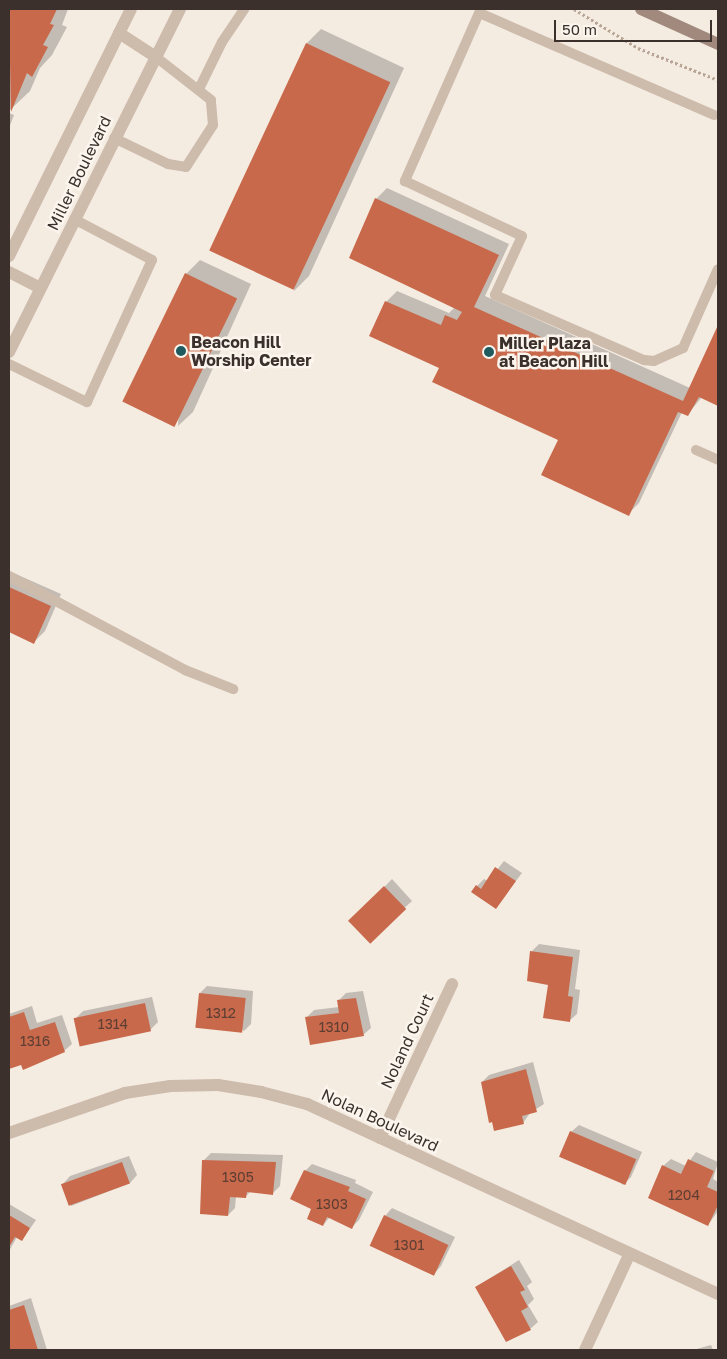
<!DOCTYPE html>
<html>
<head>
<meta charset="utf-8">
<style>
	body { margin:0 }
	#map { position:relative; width:727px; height:1359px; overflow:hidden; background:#f4ebe1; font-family:"Golos Text",sans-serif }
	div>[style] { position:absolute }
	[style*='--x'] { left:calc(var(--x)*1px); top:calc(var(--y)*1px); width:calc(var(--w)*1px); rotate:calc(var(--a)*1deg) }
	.shadow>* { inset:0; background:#0003 }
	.building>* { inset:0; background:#c8694b; transform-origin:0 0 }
	.path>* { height:3px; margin-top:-1.5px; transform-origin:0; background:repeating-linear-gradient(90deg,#b9a596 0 2.5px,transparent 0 5px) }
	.service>* { height:10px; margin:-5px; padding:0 5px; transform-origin:5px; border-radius:5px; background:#cdbbac }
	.minor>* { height:12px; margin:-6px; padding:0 6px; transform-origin:6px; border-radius:6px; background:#cdbbac }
	.secondary>* { height:12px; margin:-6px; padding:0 6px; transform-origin:6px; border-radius:6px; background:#a18a7d }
	.dots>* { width:14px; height:14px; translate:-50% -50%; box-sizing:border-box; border:2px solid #fbf5ee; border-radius:50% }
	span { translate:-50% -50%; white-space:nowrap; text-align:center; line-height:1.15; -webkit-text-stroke:5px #fbf5ee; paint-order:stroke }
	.number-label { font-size:14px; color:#5e3e33 }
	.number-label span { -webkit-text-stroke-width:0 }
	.street-label { font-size:16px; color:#3b302b }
	.poi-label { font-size:16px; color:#3b302b; font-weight:700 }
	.left { translate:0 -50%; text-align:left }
	.frame { position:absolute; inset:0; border:10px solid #3b302b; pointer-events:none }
	.scale { position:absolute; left:554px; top:20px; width:158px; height:22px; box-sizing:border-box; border:2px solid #3b302b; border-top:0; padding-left:6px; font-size:15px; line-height:18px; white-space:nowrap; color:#3b302b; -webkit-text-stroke:4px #fbf5ee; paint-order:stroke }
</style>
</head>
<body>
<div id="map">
	<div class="shadow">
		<i style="clip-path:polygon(9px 9px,68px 9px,62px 25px,67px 27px,52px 55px,40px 68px,30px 91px,10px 110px)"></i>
		<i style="clip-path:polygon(321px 29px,404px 68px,309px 276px,294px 291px,307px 43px)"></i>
		<i style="clip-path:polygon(9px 113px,14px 115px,9px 128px)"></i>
		<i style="clip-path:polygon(387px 188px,509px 244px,485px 296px,690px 388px,718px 328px,718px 404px,702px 397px,688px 414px,682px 412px,639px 503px,628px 514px,559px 440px,440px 368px,386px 302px,397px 291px,449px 313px,455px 307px,376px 199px)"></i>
		<i style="clip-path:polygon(200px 260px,251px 284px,193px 412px,178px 426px,186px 274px)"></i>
		<i style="clip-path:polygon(9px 571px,61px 594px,45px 631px,34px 642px,9px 631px)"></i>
		<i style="clip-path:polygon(504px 861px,522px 873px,496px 907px,477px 886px,484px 879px,488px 881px)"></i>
		<i style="clip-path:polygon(392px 879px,412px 901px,368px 941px,351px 922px)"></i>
		<i style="clip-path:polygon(539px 944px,580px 950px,575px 989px,580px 990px,577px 1014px,569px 1021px,532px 951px)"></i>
		<i style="clip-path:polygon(207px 986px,253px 991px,251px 1024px,244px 1031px,200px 993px)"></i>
		<i style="clip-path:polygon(363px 991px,371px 1028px,363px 1035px,306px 1018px,314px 1010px,339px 1007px,339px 1000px,346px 993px)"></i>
		<i style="clip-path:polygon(152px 997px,158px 1022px,150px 1030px,75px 1019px,83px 1011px)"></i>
		<i style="clip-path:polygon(32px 1006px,37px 1023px,62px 1015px,72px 1044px,64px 1051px,9px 1068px,9px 1014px)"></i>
		<i style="clip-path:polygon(533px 1062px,544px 1104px,530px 1113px,523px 1123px,482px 1082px,489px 1075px)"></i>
		<i style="clip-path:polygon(579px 1125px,642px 1152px,631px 1177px,623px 1185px,571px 1132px)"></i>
		<i style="clip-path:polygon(696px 1152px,718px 1162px,713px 1179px,718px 1182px,718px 1211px,708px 1225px,663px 1166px,671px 1159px,686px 1166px)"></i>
		<i style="clip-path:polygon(211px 1153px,283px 1155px,280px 1186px,273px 1193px,251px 1191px,245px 1197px,236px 1196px,235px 1208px,228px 1215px,204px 1160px)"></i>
		<i style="clip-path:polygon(129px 1156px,137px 1175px,130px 1183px,71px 1206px,63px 1184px,70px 1176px)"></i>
		<i style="clip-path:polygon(312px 1164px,356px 1180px,355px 1183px,373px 1192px,359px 1220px,352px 1227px,330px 1217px,323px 1225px,313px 1208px,305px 1171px)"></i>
		<i style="clip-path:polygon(9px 1204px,36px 1220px,22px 1240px,17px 1237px,9px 1251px)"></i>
		<i style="clip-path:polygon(392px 1208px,455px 1237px,441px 1266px,434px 1274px,385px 1216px)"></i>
		<i style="clip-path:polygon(519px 1260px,532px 1282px,527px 1286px,534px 1299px,528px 1305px,538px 1322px,530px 1329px,476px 1287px)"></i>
		<i style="clip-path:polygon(31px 1298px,47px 1350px,9px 1350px,9px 1306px)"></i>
		<i style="clip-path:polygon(711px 1345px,713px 1350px,693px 1350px)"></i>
	</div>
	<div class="building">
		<i style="clip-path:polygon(9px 9px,57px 9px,50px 24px,54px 25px,43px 45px,48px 47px,32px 77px,27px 73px,11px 112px)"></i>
		<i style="left:306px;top:43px;width:93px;height:229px;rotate:25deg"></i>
		<i style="clip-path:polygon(375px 198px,499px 255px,474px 307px,683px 401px,718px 325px,718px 406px,699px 397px,688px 416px,678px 412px,629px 516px,541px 475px,558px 440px,432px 382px,439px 368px,369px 336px,385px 301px,441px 325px,445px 315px,457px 320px,462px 312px,349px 258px)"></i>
		<i style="left:185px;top:273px;width:58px;height:143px;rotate:26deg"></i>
		<i style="clip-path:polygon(9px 587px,51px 606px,34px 644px,9px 632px)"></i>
		<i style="clip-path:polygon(495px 867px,516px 881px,496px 909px,471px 892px,476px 885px,481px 889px)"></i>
		<i style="left:384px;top:886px;width:32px;height:50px;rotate:46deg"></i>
		<i style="clip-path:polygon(530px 951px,573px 957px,568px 996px,573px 997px,570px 1022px,543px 1018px,548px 985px,527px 981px)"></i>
		<i style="left:199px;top:993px;width:47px;height:35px;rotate:6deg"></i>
		<i style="clip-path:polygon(356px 998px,364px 1036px,310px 1045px,305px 1017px,339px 1013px,337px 1000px)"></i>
		<i style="left:145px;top:1003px;width:29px;height:73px;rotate:78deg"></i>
		<i style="clip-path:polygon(24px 1012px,30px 1030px,55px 1022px,65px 1052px,23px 1070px,21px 1065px,9px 1069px,9px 1017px)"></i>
		<i style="clip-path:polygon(526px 1069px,537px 1112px,522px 1116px,524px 1124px,494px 1131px,492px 1122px,489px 1123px,481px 1082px)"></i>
		<i style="left:570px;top:1131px;width:72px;height:28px;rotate:23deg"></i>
		<i style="clip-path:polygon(688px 1159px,714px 1171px,707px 1187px,718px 1192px,718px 1205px,708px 1226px,648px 1198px,662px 1165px,681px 1174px)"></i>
		<i style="clip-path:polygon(202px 1160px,276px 1162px,273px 1195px,247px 1192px,246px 1198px,230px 1197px,228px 1216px,200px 1214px)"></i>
		<i style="left:122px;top:1162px;width:23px;height:65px;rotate:70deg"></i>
		<i style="clip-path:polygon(304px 1170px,350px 1187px,348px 1191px,366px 1199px,352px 1229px,327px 1217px,323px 1226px,307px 1219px,311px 1209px,290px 1199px)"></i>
		<i style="clip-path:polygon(9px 1215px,30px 1228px,22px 1241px,15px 1237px,9px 1247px)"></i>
		<i style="left:384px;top:1215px;width:71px;height:34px;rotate:25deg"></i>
		<i style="clip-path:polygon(511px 1266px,525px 1290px,520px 1292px,528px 1307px,521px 1311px,531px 1330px,506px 1342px,475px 1287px)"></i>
		<i style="clip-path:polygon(24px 1305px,38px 1350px,9px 1350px,9px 1310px)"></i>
	</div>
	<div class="path">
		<i style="--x:574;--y:9;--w:75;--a:31.4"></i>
		<i style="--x:638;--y:48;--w:86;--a:21.8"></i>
	</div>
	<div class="service">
		<i style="--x:199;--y:89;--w:52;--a:-63.9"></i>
		<i style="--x:222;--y:42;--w:40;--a:-56"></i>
		<i style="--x:714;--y:115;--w:256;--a:-156.5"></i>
		<i style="--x:479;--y:13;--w:184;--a:113.8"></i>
		<i style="--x:405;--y:181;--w:129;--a:25.2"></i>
		<i style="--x:522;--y:236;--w:65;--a:114.6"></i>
		<i style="--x:495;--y:295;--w:163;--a:23.6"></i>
		<i style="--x:644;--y:360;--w:10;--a:6"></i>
		<i style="--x:654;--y:361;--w:32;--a:-24"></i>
		<i style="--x:683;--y:348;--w:86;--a:-66.1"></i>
		<i style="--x:114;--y:138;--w:60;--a:25.7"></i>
		<i style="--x:168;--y:164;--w:18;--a:9"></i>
		<i style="--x:186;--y:167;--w:50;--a:-57.3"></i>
		<i style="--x:213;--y:125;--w:25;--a:-95"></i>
		<i style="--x:211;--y:100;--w:70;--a:-142"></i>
		<i style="--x:9;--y:364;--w:87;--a:26"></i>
		<i style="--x:87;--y:402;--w:156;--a:-65.4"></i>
		<i style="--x:152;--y:260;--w:88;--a:-152.3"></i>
		<i style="--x:696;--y:450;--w:24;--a:24"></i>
		<i style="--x:9;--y:576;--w:200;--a:28.1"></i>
		<i style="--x:185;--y:670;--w:52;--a:21.6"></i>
	</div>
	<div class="minor">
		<i style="--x:119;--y:33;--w:44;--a:33"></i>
		<i style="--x:9;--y:256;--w:275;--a:-63.7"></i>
		<i style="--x:9;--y:272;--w:35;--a:27"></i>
		<i style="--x:9;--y:352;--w:383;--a:-63.5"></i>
		<i style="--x:9;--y:1133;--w:123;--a:-19"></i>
		<i style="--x:125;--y:1093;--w:46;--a:-8.8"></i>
		<i style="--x:170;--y:1086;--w:48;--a:-1.2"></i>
		<i style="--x:218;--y:1085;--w:44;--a:9.2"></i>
		<i style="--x:261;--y:1092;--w:48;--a:14.6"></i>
		<i style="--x:307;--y:1104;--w:453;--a:24.8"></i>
		<i style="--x:380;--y:1138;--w:170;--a:-64.9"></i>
		<i style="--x:585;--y:1350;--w:105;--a:-65.1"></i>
	</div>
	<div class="secondary">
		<i style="--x:641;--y:9;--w:85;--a:24.4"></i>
	</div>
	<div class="dots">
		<i style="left:181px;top:351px;background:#1f5a5e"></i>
		<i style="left:489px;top:352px;background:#1f5a5e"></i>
	</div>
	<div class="number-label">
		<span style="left:221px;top:1013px">1312</span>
		<span style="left:113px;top:1024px">1314</span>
		<span style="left:334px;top:1027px">1310</span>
		<span style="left:35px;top:1041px">1316</span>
		<span style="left:238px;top:1177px">1305</span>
		<span style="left:684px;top:1195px">1204</span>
		<span style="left:332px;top:1204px">1303</span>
		<span style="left:409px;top:1245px">1301</span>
	</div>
	<div class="street-label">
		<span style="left:79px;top:173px;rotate:-64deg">Miller Boulevard</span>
		<span style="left:407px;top:1041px;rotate:-65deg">Noland Court</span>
		<span style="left:380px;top:1120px;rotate:25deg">Nolan Boulevard</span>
	</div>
	<div class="poi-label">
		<span class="left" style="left:191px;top:351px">Beacon Hill<br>Worship Center</span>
		<span class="left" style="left:499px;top:352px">Miller Plaza<br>at Beacon Hill</span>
	</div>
	<div class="frame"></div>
	<div class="scale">50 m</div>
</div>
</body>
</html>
